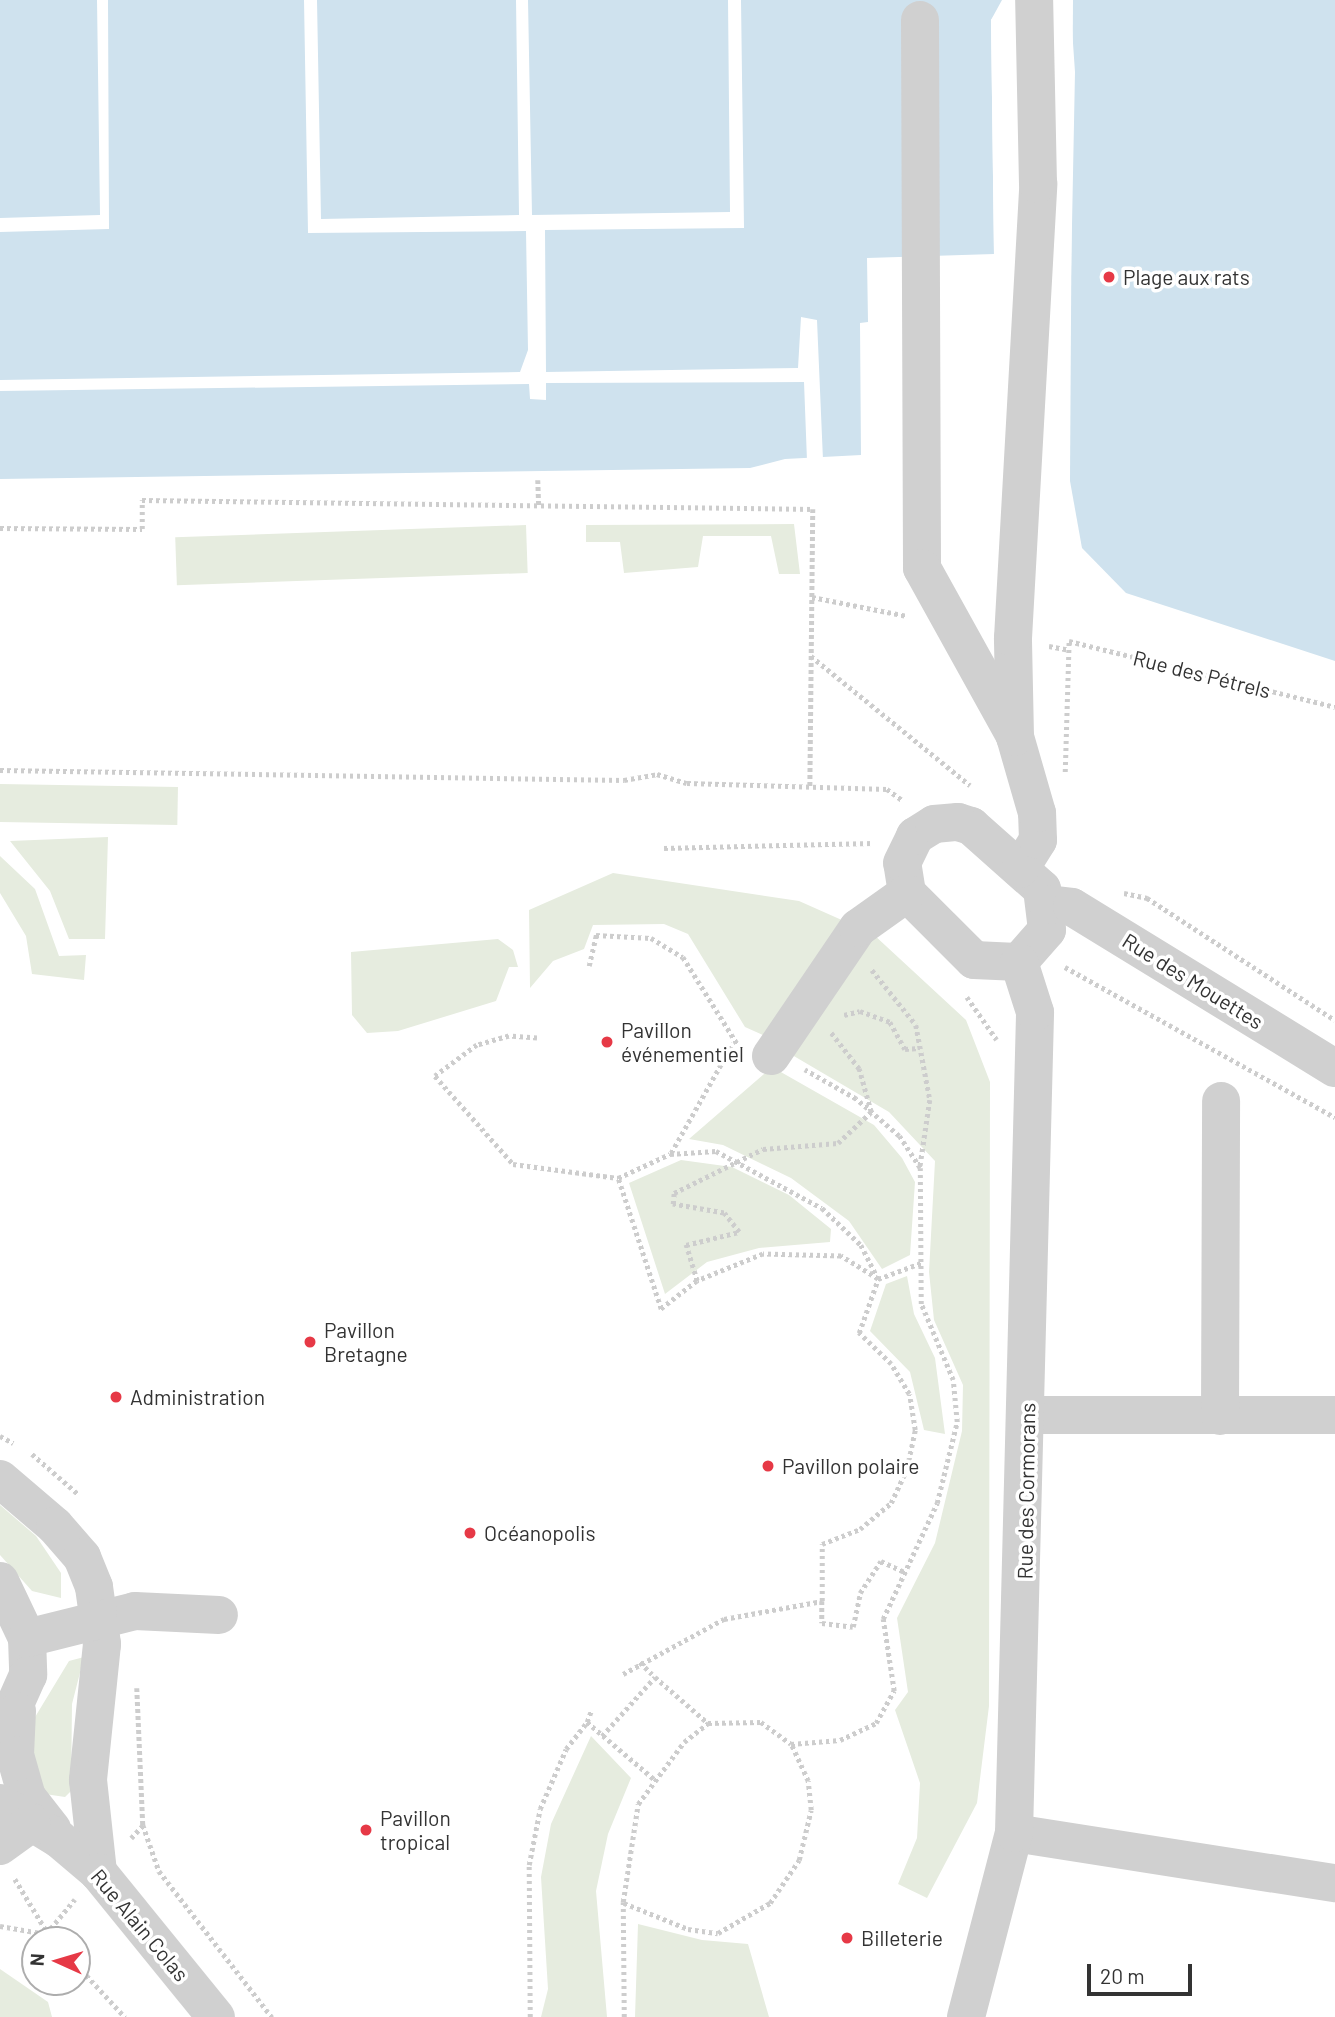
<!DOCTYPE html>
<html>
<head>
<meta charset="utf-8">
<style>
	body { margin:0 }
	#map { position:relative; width:1335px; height:2017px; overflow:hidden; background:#fff; font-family:Barlow,sans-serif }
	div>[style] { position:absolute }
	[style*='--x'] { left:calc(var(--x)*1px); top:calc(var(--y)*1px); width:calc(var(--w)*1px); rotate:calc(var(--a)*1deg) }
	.green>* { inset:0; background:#e6ecdf; transform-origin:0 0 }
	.water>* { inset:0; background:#cfe2ee }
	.pier>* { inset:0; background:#fff }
	.path>* { height:4.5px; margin-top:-2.25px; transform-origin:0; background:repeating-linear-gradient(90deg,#cdcdcd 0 3.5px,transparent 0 7px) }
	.minor>* { height:38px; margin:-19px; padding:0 19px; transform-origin:19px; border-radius:19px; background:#d0d0d0 }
	.dots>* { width:19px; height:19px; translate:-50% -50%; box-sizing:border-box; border:4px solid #fff; border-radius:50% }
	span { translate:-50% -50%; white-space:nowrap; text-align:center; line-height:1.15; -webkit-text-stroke:7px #fff; paint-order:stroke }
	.poi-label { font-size:21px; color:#333 }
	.left { translate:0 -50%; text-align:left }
	.street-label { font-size:21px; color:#333 }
	.north { position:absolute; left:21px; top:1926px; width:70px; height:70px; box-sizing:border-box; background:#fff; border:2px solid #adadad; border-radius:50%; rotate:274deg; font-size:19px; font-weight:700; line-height:28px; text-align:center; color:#333 }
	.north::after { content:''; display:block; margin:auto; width:24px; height:32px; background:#e63946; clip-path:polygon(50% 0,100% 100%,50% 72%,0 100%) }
	.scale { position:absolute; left:1087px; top:1964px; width:105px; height:32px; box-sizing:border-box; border:4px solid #333; border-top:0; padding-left:9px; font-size:21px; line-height:24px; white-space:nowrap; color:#333; -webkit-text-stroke:5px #fff; paint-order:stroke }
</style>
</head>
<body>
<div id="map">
	<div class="green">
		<i style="clip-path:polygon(794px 524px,800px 574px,779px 574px,771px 536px,703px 536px,698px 567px,624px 573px,620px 542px,586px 542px,586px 525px)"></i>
		<i style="left:526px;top:525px;width:48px;height:351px;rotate:88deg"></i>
		<i style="left:0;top:784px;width:178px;height:38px;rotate:1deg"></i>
		<i style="clip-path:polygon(108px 837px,105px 939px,69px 939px,50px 891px,10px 841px)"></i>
		<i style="clip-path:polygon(0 856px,35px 889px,59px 956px,86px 955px,84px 980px,32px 974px,26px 936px,0 893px)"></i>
		<i style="clip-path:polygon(613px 873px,799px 901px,844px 921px,765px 1036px,745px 1027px,688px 934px,664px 924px,593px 925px,584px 949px,553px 961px,530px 988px,529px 910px)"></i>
		<i style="clip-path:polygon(873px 934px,966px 1020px,990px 1082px,989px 1706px,977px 1803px,927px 1898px,898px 1884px,917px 1838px,920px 1783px,895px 1710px,908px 1692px,897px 1618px,935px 1543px,962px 1431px,963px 1385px,934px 1320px,929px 1272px,935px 1161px,889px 1112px,787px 1052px)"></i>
		<i style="clip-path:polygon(498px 939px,513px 950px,518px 967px,509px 967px,496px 1001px,398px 1031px,367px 1033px,352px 1015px,351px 952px)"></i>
		<i style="clip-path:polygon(772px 1067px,874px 1125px,902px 1158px,915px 1182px,910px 1255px,882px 1269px,849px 1221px,791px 1178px,723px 1145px,689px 1139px)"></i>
		<i style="clip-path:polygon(681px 1160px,732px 1167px,789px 1195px,831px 1229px,830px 1242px,759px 1248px,707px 1262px,665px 1294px,629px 1183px)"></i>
		<i style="clip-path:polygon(907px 1276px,914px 1314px,935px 1358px,945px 1434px,924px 1430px,910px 1372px,870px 1331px,886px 1284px)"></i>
		<i style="clip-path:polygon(0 1505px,36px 1536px,61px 1573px,61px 1598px,32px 1591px,0 1555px)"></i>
		<i style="clip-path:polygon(84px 1657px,72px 1704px,71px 1791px,65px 1797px,45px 1794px,29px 1763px,29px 1727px,69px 1661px)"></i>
		<i style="clip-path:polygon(591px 1736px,631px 1778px,608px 1834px,596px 1891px,607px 2017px,541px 2017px,548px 1989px,541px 1877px,551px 1824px)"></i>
		<i style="clip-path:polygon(638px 1924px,702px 1940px,748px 1944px,769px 2017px,635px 2017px)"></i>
		<i style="clip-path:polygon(0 1969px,48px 2002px,52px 2017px,0 2017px)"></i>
	</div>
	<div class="water">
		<i style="clip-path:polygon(0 0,1002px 0,991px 20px,994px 254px,867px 258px,868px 322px,860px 323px,861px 455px,785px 459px,750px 468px,0 479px)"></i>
		<i style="clip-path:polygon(1073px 0,1335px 0,1335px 661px,1126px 593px,1082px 548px,1070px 481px)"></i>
	</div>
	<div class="pier">
		<i style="clip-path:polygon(97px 0,108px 0,109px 229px,0 232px,0 218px,100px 215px)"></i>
		<i style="clip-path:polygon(304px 0,317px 0,321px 219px,519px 215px,516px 0,528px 0,532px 215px,730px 212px,728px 0,741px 0,744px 228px,545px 230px,546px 372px,798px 368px,801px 317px,817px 320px,823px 460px,807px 461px,804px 382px,546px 383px,546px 400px,530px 399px,529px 384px,0 391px,0 380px,520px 372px,528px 350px,526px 231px,308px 233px)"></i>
		<i style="clip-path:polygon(1005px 0,994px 20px,994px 258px,991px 20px)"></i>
		<i style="clip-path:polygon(1070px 0,1075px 72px,1067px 481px,1071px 72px)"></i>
	</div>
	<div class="path">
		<i style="--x:538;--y:480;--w:27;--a:88"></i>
		<i style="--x:0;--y:528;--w:142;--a:0.4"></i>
		<i style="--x:142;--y:529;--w:29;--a:-90"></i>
		<i style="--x:142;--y:500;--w:671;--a:0.77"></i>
		<i style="--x:813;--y:509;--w:278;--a:90.6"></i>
		<i style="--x:812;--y:597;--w:97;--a:11.3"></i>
		<i style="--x:1049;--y:646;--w:20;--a:11"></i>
		<i style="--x:811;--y:656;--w:205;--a:39.1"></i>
		<i style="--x:0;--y:770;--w:624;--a:0.92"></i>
		<i style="--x:624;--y:780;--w:34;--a:-10"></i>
		<i style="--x:657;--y:774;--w:31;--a:17"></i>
		<i style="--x:687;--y:783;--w:200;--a:1.7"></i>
		<i style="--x:887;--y:789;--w:19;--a:36"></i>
		<i style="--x:1065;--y:772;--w:131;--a:-88.3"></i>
		<i style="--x:1069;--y:641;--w:274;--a:13.9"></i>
		<i style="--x:664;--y:848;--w:209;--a:-1.4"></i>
		<i style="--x:1124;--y:893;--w:24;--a:12"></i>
		<i style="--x:1147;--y:898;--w:224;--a:33"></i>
		<i style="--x:589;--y:966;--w:32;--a:-77"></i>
		<i style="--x:596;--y:935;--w:55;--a:3.1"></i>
		<i style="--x:651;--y:938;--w:37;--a:31"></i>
		<i style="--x:683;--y:957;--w:104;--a:58"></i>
		<i style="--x:1065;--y:967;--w:309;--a:29.1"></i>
		<i style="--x:872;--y:970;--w:70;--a:51.3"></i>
		<i style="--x:916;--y:1025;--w:76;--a:79.4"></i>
		<i style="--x:930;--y:1100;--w:69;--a:98.4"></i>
		<i style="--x:967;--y:997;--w:52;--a:55.1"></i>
		<i style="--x:844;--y:1015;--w:16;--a:-14"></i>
		<i style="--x:860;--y:1011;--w:32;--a:20"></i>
		<i style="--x:890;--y:1022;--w:31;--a:61"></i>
		<i style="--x:905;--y:1049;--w:14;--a:-4"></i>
		<i style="--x:537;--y:1038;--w:28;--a:-176"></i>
		<i style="--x:509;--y:1036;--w:33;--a:164"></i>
		<i style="--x:477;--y:1045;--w:52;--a:143.6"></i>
		<i style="--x:435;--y:1076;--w:118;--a:48.4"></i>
		<i style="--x:513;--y:1164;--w:106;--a:7.6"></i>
		<i style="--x:716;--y:1151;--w:120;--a:28.3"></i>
		<i style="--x:822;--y:1208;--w:54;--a:43.5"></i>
		<i style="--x:861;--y:1245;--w:38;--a:63"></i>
		<i style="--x:878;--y:1279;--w:44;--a:-148.1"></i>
		<i style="--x:841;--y:1256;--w:78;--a:-178.5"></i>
		<i style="--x:763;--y:1254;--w:71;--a:157.8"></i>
		<i style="--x:697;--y:1281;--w:46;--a:142.1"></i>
		<i style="--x:661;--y:1309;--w:138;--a:-108.2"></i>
		<i style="--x:618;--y:1178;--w:57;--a:-24.8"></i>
		<i style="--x:670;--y:1154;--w:46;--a:-3.7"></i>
		<i style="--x:671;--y:1153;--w:126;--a:-60.6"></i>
		<i style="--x:697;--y:1281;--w:38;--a:-107"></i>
		<i style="--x:686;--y:1245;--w:55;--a:-13.8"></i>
		<i style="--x:739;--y:1232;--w:24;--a:-128"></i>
		<i style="--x:724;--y:1213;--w:52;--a:-170"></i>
		<i style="--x:673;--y:1204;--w:11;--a:-85"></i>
		<i style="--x:674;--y:1193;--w:99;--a:-26.3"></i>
		<i style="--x:763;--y:1149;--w:75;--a:-4.6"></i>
		<i style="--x:838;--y:1143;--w:45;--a:-43.2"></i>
		<i style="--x:871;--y:1112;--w:45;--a:-105.6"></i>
		<i style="--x:859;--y:1069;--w:46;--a:-127.9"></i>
		<i style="--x:0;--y:1436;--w:15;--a:28"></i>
		<i style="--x:32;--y:1454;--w:61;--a:41"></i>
		<i style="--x:822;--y:1601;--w:22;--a:90"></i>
		<i style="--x:822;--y:1623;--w:31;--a:7"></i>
		<i style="--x:853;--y:1627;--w:35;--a:-78"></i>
		<i style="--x:860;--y:1593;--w:38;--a:-57"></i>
		<i style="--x:881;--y:1561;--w:26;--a:25"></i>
		<i style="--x:640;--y:1662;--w:21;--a:45"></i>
		<i style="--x:623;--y:1674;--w:115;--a:-28.6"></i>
		<i style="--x:724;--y:1619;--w:100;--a:-10.4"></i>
		<i style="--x:822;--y:1601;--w:57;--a:-90"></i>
		<i style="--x:822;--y:1544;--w:41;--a:-21.5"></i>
		<i style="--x:860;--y:1529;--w:40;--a:-40"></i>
		<i style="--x:891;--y:1503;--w:38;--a:-65"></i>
		<i style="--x:907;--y:1468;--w:39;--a:-78"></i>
		<i style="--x:915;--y:1430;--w:36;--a:-99"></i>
		<i style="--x:909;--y:1394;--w:35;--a:-121"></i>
		<i style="--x:891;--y:1364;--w:45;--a:-135.9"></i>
		<i style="--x:859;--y:1333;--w:57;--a:-70.6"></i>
		<i style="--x:878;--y:1279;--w:46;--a:-20.4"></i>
		<i style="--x:137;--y:1688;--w:137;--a:87.5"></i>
		<i style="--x:143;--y:1825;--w:49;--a:70.8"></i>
		<i style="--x:159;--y:1871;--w:185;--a:52.3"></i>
		<i style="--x:587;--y:1722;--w:12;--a:-70"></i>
		<i style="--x:602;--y:1736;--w:79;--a:-48.1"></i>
		<i style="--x:655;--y:1677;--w:70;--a:41"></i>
		<i style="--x:131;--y:1838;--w:18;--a:-47"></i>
		<i style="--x:15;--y:1879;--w:71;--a:58.8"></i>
		<i style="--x:624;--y:1903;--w:69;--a:22.1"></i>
		<i style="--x:688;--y:1929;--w:30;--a:8"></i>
		<i style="--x:718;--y:1933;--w:60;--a:-30"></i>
		<i style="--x:770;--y:1903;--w:52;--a:-56"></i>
		<i style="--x:799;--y:1860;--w:51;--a:-76.5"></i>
		<i style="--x:811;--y:1810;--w:29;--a:-96"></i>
		<i style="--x:808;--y:1781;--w:41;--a:-114.7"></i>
		<i style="--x:0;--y:1926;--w:47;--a:9.9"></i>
		<i style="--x:46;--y:1934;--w:45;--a:-50.4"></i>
		<i style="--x:77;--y:1965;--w:71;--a:47.3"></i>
		<i style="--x:530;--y:2017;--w:152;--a:-90.4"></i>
		<i style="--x:529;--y:1865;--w:57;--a:-78.9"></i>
		<i style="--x:540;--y:1809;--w:65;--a:-66.6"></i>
		<i style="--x:566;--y:1749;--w:34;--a:-52"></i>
		<i style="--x:587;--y:1722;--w:88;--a:40.4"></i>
		<i style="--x:624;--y:2017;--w:115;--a:-90.5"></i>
		<i style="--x:623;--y:1902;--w:99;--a:-81.3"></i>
		<i style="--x:638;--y:1804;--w:77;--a:-53.4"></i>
		<i style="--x:684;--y:1742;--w:31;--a:-38"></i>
		<i style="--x:708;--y:1723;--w:53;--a:-1.1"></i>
		<i style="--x:761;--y:1722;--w:37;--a:36"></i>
		<i style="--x:791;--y:1744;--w:49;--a:-4.7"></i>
		<i style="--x:840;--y:1740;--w:40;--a:-25"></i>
		<i style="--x:876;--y:1723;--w:37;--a:-61"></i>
		<i style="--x:894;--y:1691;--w:73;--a:-98.7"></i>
		<i style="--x:883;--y:1619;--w:128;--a:-65"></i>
		<i style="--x:937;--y:1503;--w:83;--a:-76.1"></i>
		<i style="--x:957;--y:1422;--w:42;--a:-95.4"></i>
		<i style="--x:953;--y:1380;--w:82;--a:-112.8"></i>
		<i style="--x:921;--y:1304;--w:136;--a:-90.4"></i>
		<i style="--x:920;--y:1168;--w:38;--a:-123"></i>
		<i style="--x:899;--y:1136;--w:57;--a:-139.3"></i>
		<i style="--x:856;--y:1099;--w:59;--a:-150.4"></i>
	</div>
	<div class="minor">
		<i style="--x:920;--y:20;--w:548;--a:89.79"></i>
		<i style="--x:922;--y:568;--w:188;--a:61"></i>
		<i style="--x:958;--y:822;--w:14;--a:17"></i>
		<i style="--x:971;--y:826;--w:95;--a:41.6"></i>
		<i style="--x:1042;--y:889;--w:41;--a:83"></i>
		<i style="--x:1047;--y:930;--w:43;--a:131.2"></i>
		<i style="--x:1019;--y:962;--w:45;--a:-177.5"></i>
		<i style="--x:974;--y:960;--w:95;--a:-135"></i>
		<i style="--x:907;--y:893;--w:30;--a:-99"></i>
		<i style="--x:902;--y:863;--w:30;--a:-64"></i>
		<i style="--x:915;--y:836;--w:22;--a:-32"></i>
		<i style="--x:934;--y:824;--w:24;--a:-5"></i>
		<i style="--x:1020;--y:869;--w:34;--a:-58"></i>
		<i style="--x:1038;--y:840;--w:27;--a:-92"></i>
		<i style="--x:1037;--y:813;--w:79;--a:-106.1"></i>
		<i style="--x:1015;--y:737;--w:99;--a:-91.2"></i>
		<i style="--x:1013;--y:638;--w:455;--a:-86.8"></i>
		<i style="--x:1038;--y:184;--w:184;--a:-91.2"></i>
		<i style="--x:1048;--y:904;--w:24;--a:7"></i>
		<i style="--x:1072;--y:907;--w:308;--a:31.5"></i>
		<i style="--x:771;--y:1056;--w:155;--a:-55.8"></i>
		<i style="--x:858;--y:928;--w:60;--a:-35.5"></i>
		<i style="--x:1027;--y:1415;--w:308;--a:0"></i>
		<i style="--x:1220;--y:1416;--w:315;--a:-89.8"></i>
		<i style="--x:0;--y:1479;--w:72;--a:40.5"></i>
		<i style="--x:55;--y:1526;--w:41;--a:48.9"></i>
		<i style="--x:82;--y:1557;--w:32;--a:68"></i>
		<i style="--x:94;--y:1587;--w:58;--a:82"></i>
		<i style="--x:102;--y:1644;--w:137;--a:95.9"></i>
		<i style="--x:88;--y:1780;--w:93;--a:83.8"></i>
		<i style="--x:0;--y:1581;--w:63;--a:64.7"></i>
		<i style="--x:27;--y:1638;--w:37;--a:88"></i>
		<i style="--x:28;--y:1675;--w:69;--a:114"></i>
		<i style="--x:27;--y:1638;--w:111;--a:-14"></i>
		<i style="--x:135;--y:1611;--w:84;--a:2.7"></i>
		<i style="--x:17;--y:1711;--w:44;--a:92.6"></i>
		<i style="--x:15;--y:1755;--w:44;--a:74.1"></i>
		<i style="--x:27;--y:1797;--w:41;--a:52"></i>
		<i style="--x:0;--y:1803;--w:69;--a:31.4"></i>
		<i style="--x:59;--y:1839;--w:51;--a:40.2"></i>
		<i style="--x:98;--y:1872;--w:187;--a:50.9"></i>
		<i style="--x:1014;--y:1833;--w:325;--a:8.9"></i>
		<i style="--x:0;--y:1846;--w:39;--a:-36"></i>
		<i style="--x:966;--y:2017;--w:190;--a:-75.4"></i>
		<i style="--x:1014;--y:1833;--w:821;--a:-88.53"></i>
		<i style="--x:1035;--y:1012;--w:52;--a:-107.7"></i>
	</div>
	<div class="dots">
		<i style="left:1109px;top:277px;background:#e63946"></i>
		<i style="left:607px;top:1042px;background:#e63946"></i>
		<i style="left:310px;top:1342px;background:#e63946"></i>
		<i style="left:116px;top:1397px;background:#e63946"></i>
		<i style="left:768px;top:1466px;background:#e63946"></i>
		<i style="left:470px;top:1533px;background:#e63946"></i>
		<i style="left:366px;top:1830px;background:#e63946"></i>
		<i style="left:847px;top:1938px;background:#e63946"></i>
	</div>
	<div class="poi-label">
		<span class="left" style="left:1123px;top:277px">Plage aux rats</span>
		<span class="left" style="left:621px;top:1042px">Pavillon<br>événementiel</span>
		<span class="left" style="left:324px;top:1342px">Pavillon<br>Bretagne</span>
		<span class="left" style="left:130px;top:1397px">Administration</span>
		<span class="left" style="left:782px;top:1466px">Pavillon polaire</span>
		<span class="left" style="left:484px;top:1533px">Océanopolis</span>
		<span class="left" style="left:380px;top:1830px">Pavillon<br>tropical</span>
		<span class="left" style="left:861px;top:1938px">Billeterie</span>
	</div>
	<div class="street-label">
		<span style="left:1202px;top:674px;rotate:14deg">Rue des Pétrels</span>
		<span style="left:1193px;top:981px;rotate:32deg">Rue des Mouettes</span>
		<span style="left:1026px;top:1491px;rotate:-89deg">Rue des Cormorans</span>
		<span style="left:140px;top:1925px;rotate:50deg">Rue Alain Colas</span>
	</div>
	<div class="north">N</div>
	<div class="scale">20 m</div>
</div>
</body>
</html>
